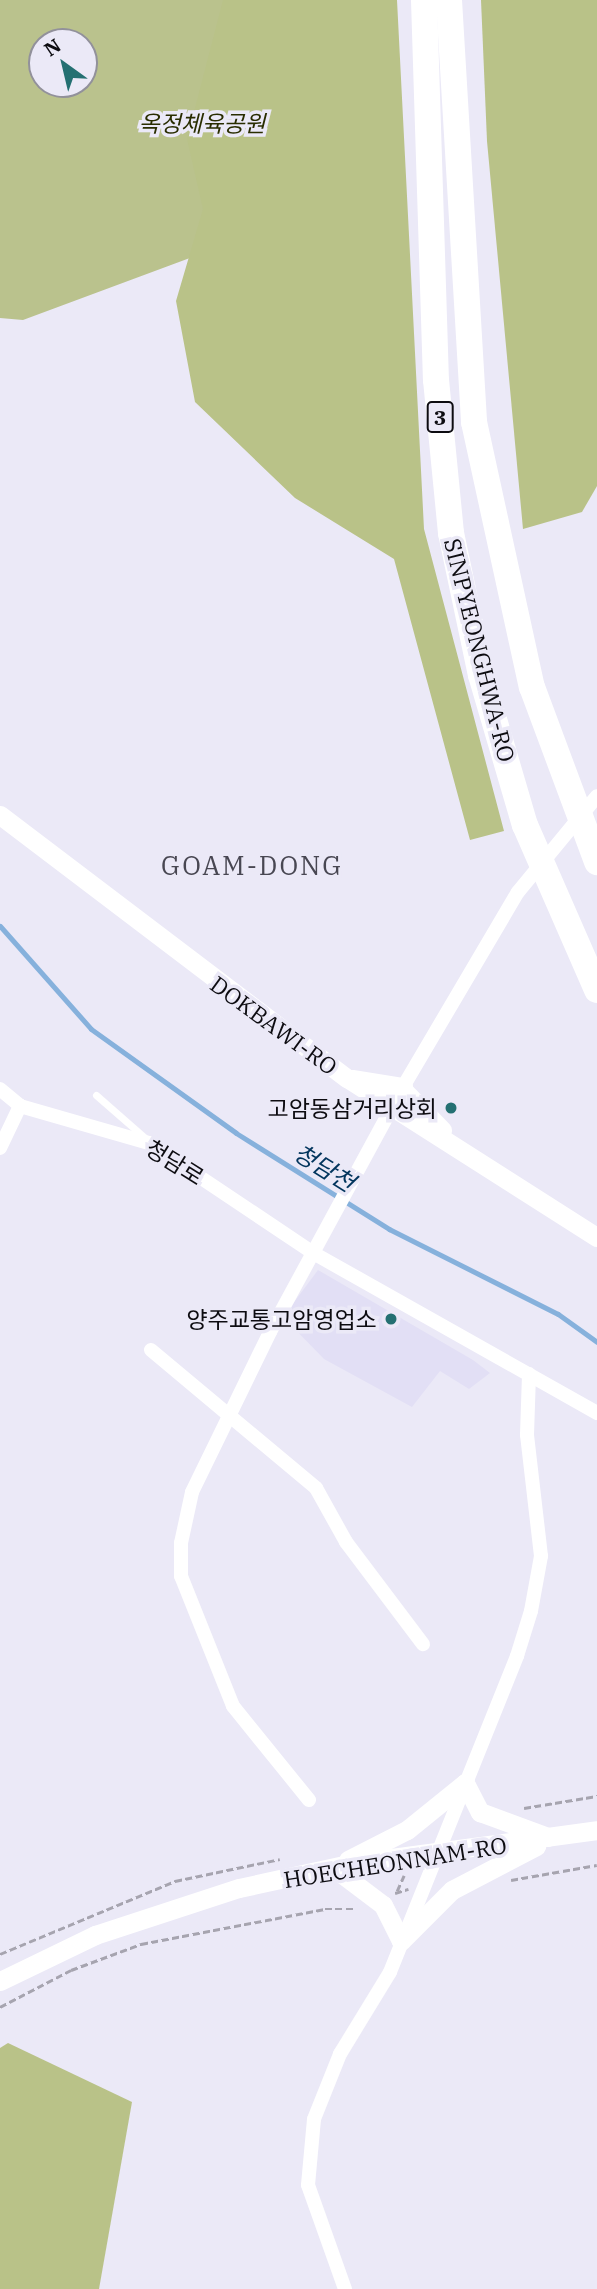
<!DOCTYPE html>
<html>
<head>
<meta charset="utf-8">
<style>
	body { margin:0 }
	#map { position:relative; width:597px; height:2289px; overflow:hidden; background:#ebe9f7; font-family:"IBM Plex Serif","Noto Sans KR",serif }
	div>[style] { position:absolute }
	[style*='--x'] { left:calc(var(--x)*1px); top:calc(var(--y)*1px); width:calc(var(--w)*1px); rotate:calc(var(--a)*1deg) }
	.built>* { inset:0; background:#e2dff5 }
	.green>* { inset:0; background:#bac28d }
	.forest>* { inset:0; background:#b9c288 }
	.stream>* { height:5px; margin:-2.5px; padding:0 2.5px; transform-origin:2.5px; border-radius:2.5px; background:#86b1dc }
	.path>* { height:2.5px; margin-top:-1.25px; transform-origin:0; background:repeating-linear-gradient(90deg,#a6a4af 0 7px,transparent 0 10.5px) }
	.lane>* { height:7px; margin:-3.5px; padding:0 3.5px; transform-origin:3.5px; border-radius:3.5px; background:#fff }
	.street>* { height:14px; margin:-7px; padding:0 7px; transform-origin:7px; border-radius:7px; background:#fff }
	.secondary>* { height:19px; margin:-9.5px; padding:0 9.5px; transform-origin:9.5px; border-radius:9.5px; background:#fff }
	.highway>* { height:26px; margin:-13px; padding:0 13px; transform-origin:13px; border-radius:13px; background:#fff }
	.dots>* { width:19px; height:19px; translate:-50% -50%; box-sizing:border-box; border:4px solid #ebe9f7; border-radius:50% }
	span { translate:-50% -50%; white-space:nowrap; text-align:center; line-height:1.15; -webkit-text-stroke:7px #ebe9f7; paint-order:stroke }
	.shield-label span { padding:2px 5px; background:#ebe9f7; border:2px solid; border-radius:5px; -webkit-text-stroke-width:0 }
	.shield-label { font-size:21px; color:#0d0c11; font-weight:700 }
	.park-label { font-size:23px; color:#292d00; font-style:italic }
	.street-label { font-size:23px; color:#0d0c11 }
	.poi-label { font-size:23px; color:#0d0c11 }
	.right { translate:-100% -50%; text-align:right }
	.water-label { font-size:24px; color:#01345c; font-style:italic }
	.quarter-label { font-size:26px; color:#484752; letter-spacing:2px }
	.north { position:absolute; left:28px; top:28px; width:70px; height:70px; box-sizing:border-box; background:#ebe9f7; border:2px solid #92919b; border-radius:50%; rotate:326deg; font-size:19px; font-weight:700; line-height:28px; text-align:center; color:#0d0c11 }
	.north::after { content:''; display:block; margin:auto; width:24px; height:32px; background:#247072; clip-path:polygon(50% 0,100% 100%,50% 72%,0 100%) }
</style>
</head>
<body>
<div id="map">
	<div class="built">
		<i style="clip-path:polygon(318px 1270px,473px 1360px,490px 1373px,469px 1389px,440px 1371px,412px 1407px,324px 1359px,283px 1317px)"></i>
	</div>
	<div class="green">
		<i style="clip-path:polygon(evenodd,0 0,385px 0,319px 210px,23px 320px,0 318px,0 0,42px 42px,84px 42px,84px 84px,42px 84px,42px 42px)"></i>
	</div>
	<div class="forest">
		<i style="clip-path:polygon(223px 0,397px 0,424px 529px,504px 831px,470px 840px,394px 559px,295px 498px,195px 402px,176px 301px,203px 209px,187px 139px)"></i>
		<i style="clip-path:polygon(481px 0,597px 0,597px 486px,582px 512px,523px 529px,487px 141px)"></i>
		<i style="clip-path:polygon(8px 2043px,132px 2102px,99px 2289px,0 2289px,0 2048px)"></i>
	</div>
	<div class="stream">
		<i style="--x:0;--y:926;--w:137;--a:48.5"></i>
		<i style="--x:91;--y:1029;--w:178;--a:35.6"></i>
		<i style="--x:236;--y:1133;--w:181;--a:32.1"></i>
		<i style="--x:389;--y:1229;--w:189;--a:26.7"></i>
		<i style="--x:558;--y:1314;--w:48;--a:35.7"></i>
	</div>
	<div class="path">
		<i style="--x:524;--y:1808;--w:74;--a:-9.3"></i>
		<i style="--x:511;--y:1880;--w:87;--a:-9.9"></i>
		<i style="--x:397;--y:1891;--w:17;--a:-66"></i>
		<i style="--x:395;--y:1893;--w:14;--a:-17"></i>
		<i style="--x:0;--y:1954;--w:190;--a:-22.6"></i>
		<i style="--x:175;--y:1881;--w:107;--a:-11.8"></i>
		<i style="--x:0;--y:2007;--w:80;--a:-27.5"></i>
		<i style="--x:71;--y:1970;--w:75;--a:-20.4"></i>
		<i style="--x:141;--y:1944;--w:187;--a:-10.8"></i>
		<i style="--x:325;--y:1909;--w:31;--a:0"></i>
	</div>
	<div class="lane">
		<i style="--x:96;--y:1095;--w:64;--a:41.2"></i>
	</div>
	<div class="street">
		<i style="--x:0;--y:1089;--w:26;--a:40"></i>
		<i style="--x:20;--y:1106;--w:134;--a:16"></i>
		<i style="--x:149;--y:1143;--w:200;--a:33.8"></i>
		<i style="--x:315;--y:1254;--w:324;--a:29.4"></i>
		<i style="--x:0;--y:1148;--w:47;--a:-64.5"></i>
		<i style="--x:151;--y:1350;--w:215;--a:39.9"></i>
		<i style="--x:316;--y:1488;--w:62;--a:60.9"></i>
		<i style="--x:346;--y:1542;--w:128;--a:53"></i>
		<i style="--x:309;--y:1800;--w:121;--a:-129"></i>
		<i style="--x:233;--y:1706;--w:140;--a:-111.8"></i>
		<i style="--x:181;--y:1576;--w:33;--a:-90"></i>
		<i style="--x:181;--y:1543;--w:52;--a:-77.8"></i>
		<i style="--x:192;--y:1492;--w:178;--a:-64"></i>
		<i style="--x:270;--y:1332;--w:279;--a:-61.5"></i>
		<i style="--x:403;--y:1087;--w:226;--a:-59.5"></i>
		<i style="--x:518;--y:892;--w:124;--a:-50.5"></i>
		<i style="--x:345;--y:2289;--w:110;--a:-109.6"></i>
		<i style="--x:308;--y:2185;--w:66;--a:-84.8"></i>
		<i style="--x:314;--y:2119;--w:70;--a:-68.2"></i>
		<i style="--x:340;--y:2054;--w:96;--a:-58.6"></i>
		<i style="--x:390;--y:1972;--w:341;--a:-68.1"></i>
		<i style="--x:517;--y:1656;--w:47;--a:-72.7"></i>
		<i style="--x:531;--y:1611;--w:56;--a:-79.7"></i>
		<i style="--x:541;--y:1556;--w:122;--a:-96.6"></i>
		<i style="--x:527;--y:1435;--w:61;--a:-88.1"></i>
	</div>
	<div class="secondary">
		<i style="--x:0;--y:815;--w:435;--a:37.2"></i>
		<i style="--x:347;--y:1078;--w:296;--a:32.5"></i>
		<i style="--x:352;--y:1079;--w:52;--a:8.9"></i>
		<i style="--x:403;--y:1090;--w:56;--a:45.7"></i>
		<i style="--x:348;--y:1860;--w:66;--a:-27"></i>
		<i style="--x:407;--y:1830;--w:75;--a:-39"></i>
		<i style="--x:465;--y:1783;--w:33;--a:63"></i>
		<i style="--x:480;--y:1812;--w:72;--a:20.2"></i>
		<i style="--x:334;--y:1868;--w:61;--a:37.1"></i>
		<i style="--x:383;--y:1905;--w:40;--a:63.4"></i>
		<i style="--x:401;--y:1941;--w:72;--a:-45"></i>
		<i style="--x:452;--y:1890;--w:95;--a:-27.6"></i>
		<i style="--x:0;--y:1981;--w:106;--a:-25.8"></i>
		<i style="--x:95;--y:1935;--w:151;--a:-18.1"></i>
		<i style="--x:239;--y:1888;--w:118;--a:-12.3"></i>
		<i style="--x:354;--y:1863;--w:245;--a:-7.7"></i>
	</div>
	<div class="highway">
		<i style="--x:424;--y:0;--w:380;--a:88.2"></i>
		<i style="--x:436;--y:380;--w:154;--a:84.4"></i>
		<i style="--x:451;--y:533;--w:145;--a:78.1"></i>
		<i style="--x:481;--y:675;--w:156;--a:73.7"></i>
		<i style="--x:525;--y:825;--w:180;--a:66.4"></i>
		<i style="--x:449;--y:0;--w:423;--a:86.6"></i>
		<i style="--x:474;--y:422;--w:271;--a:77.7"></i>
		<i style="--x:532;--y:687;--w:187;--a:69.6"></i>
	</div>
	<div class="dots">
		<i style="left:451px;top:1108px;background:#247072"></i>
		<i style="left:391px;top:1319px;background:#247072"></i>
	</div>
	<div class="shield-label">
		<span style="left:440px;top:417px">3</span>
	</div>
	<div class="park-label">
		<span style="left:202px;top:123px">옥정체육공원</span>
	</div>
	<div class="street-label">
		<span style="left:480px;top:650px;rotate:76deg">SINPYEONGHWA-RO</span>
		<span style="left:274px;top:1025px;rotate:36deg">DOKBAWI-RO</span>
		<span style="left:175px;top:1162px;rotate:32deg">청담로</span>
		<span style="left:395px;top:1862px;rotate:-9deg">HOECHEONNAM-RO</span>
	</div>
	<div class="poi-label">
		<span class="right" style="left:437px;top:1108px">고암동삼거리상회</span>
		<span class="right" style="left:377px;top:1319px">양주교통고암영업소</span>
	</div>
	<div class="water-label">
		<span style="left:324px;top:1168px;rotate:32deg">청담천</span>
	</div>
	<div class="quarter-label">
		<span style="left:252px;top:866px">GOAM-DONG</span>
	</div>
	<div class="north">N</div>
</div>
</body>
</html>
